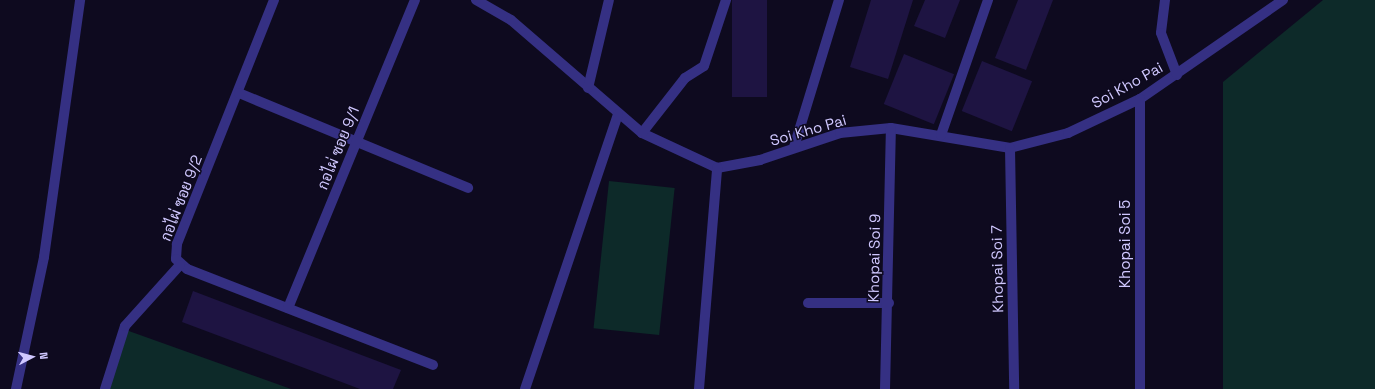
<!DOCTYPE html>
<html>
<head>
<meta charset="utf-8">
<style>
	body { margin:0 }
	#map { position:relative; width:1375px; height:389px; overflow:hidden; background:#0e0a1f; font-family:"Space Grotesk",Sarabun,sans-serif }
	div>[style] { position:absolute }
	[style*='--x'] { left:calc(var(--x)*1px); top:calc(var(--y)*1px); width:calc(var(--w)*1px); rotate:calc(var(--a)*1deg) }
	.green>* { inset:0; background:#0d2a29; transform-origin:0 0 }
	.building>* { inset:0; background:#1e1442; transform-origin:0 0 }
	.minor>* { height:10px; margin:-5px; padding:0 5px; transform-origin:5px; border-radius:5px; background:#353083 }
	span { translate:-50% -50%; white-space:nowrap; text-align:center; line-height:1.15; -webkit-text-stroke:3px #0e0a1f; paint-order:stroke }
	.street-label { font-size:15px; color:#d0c8ff }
	.north { position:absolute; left:12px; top:337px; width:40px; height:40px; -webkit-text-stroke:3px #0e0a1f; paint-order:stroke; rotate:84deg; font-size:11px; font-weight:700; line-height:16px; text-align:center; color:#d0c8ff }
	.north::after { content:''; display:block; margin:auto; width:14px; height:18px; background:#d0c8ff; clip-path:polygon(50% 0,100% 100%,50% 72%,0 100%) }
</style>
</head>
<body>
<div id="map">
	<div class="green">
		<i style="clip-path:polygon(1323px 0,1375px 0,1375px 389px,1223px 389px,1223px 82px)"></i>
		<i style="left:609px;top:181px;width:66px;height:148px;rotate:6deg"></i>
		<i style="clip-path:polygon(126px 330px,291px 389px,102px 389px)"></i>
	</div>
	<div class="building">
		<i style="left:732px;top:0;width:35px;height:97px"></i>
		<i style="clip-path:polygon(871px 0,913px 0,888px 79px,850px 67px)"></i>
		<i style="clip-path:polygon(925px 0,960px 0,945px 38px,914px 26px)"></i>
		<i style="clip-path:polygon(1018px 0,1053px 0,1026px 70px,995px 58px)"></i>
		<i style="left:904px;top:54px;width:54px;height:54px;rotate:22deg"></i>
		<i style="left:982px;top:61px;width:54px;height:54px;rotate:22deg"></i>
		<i style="clip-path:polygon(193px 291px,401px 370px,393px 389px,360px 389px,182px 322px)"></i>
	</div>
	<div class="minor">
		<i style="--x:274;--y:0;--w:263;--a:111.7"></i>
		<i style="--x:177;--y:244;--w:15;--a:94"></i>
		<i style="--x:176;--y:259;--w:15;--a:42"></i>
		<i style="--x:187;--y:269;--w:264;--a:21.3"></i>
		<i style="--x:476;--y:0;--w:40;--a:29.7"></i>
		<i style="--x:511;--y:20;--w:173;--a:40.8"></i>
		<i style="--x:642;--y:133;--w:83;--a:25"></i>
		<i style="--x:717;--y:168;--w:44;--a:-10.5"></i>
		<i style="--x:760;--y:160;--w:84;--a:-18.6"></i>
		<i style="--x:840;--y:133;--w:51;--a:-5.6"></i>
		<i style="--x:891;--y:128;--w:121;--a:9.5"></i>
		<i style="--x:1010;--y:148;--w:60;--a:-14.5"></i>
		<i style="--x:1068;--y:133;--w:80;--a:-25.3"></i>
		<i style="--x:1140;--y:99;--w:174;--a:-34.7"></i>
		<i style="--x:1165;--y:0;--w:33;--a:97"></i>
		<i style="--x:1161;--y:33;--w:45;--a:69.1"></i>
		<i style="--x:588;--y:88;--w:90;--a:-76.6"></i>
		<i style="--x:239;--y:93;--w:248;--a:22.5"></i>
		<i style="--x:1140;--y:99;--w:290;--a:90"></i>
		<i style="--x:642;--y:133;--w:70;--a:-52"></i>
		<i style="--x:685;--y:78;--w:22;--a:-32"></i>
		<i style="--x:704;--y:66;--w:70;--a:-71.6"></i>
		<i style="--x:941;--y:135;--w:143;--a:-70.8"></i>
		<i style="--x:794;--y:147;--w:154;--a:-73"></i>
		<i style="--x:1010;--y:148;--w:241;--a:89"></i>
		<i style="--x:808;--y:303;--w:81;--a:0"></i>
		<i style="--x:288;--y:308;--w:333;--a:-67.6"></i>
		<i style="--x:16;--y:389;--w:135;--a:-78"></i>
		<i style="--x:44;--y:257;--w:260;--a:-82"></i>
		<i style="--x:105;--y:389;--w:66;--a:-72.4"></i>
		<i style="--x:125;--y:326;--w:82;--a:-48"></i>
		<i style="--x:525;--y:389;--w:290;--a:-71.3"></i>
		<i style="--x:699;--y:389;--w:222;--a:-85.3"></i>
		<i style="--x:885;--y:389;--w:261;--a:-88.7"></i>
	</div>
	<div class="street-label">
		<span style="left:1127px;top:85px;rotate:-29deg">Soi Kho Pai</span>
		<span style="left:808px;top:130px;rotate:-16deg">Soi Kho Pai</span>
		<span style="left:338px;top:148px;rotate:-68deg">กอไผ่ ซอย 9/1</span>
		<span style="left:181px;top:198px;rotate:-69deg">กอไผ่ ซอย 9/2</span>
		<span style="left:1125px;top:244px;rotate:-90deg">Khopai Soi 5</span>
		<span style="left:874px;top:258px;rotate:-89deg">Khopai Soi 9</span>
		<span style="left:997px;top:269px;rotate:-91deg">Khopai Soi 7</span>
	</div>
	<div class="north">N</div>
</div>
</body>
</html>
